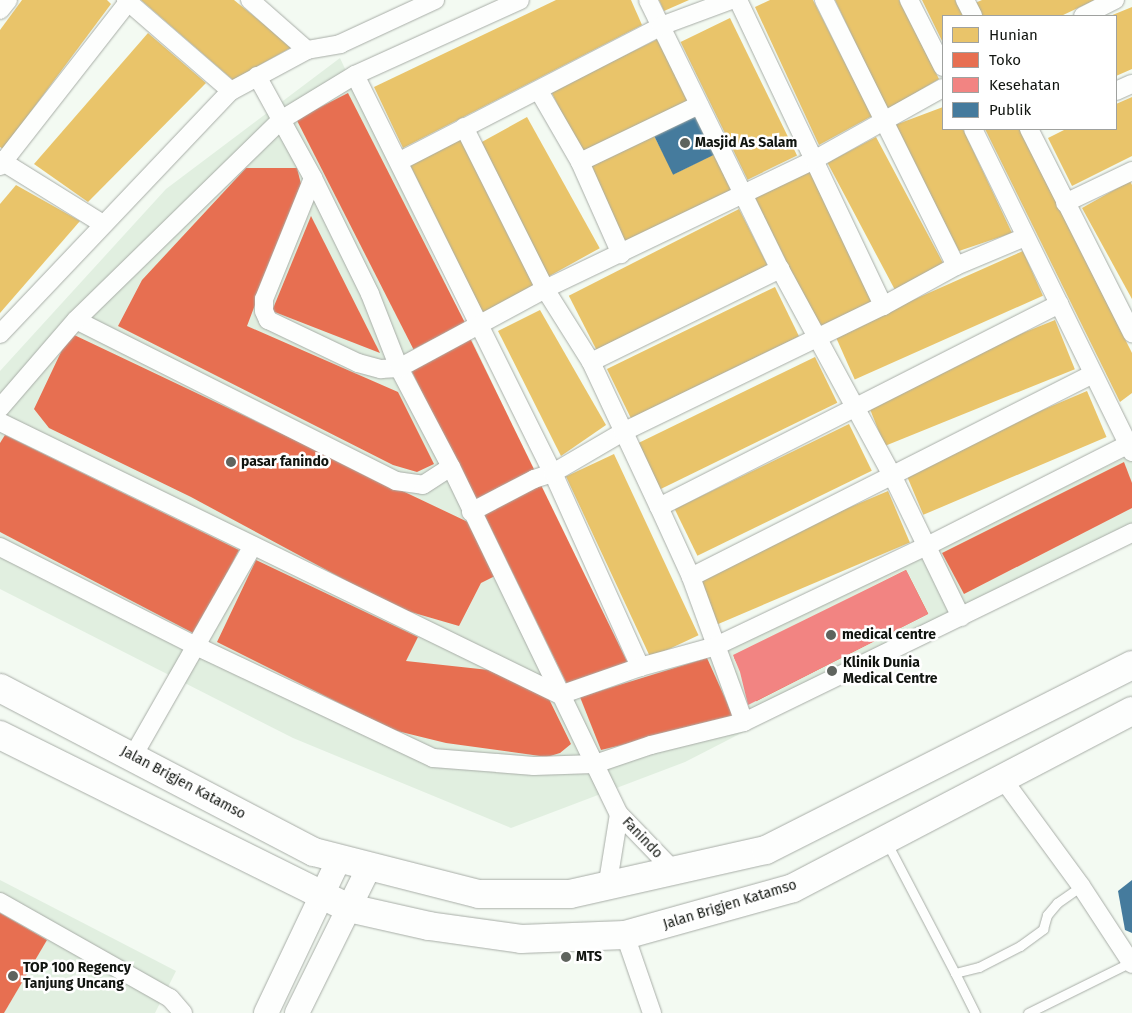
<!DOCTYPE html>
<html>
<head>
<meta charset="utf-8">
<style>
	body { margin:0 }
	#map { position:relative; width:1132px; height:1013px; overflow:hidden; background:#f3faf2; font-family:"Fira Sans",sans-serif }
	div>[style] { position:absolute }
	[style*='--x'] { left:calc(var(--x)*1px); top:calc(var(--y)*1px); width:calc(var(--w)*1px); rotate:calc(var(--a)*1deg) }
	.built>* { inset:0; background:#e1efe0 }
	.homes>* { inset:0; background:#e9c46a; transform-origin:0 0 }
	.shops>* { inset:0; background:#e76f51; transform-origin:0 0 }
	.health>* { inset:0; background:#f28482 }
	.public>* { inset:0; background:#457b9d; transform-origin:0 0 }
	.roads { filter:drop-shadow(0 0 1px #a8ada7) drop-shadow(0 0 1px #a8ada7) }
	.lane>* { height:9px; margin:-4.5px; padding:0 4.5px; transform-origin:4.5px; border-radius:4.5px; background:#fdfefd }
	.street>* { height:18px; margin:-9px; padding:0 9px; transform-origin:9px; border-radius:9px; background:#fdfefd }
	.secondary>* { height:24px; margin:-12px; padding:0 12px; transform-origin:12px; border-radius:12px; background:#fdfefd }
	.highway>* { height:28px; margin:-14px; padding:0 14px; transform-origin:14px; border-radius:14px; background:#fdfefd }
	.dots>* { width:14px; height:14px; translate:-50% -50%; box-sizing:border-box; border:2px solid #fff; border-radius:50% }
	span { translate:-50% -50%; white-space:nowrap; text-align:center; line-height:1.15; -webkit-text-stroke:5px #fff; paint-order:stroke }
	.poi-label { font-size:14px; color:#10140f; font-weight:700 }
	.left { translate:0 -50%; text-align:left }
	.street-label { font-size:14px; color:#10140f }
	.legend { position:absolute; left:942px; top:15px; width:175px; height:115px; box-sizing:border-box; background:#fff; border:1px solid #9fa19f; margin:0; padding:6px 9px; list-style:none; font-size:15px; color:#10140f }
	.legend li { display:flex; align-items:center; gap:10px; height:25px }
	.legend b { width:25px; border:1px solid #9fa19f }
</style>
</head>
<body>
<div id="map">
	<div class="built">
		<i style="clip-path:polygon(340px 58px,632px 681px,735px 647px,1132px 454px,1132px 533px,685px 762px,511px 828px,293px 738px,0 589px,0 371px,166px 189px)"></i>
		<i style="clip-path:polygon(0 880px,176px 971px,155px 1013px,0 1013px)"></i>
	</div>
	<div class="homes">
		<i style="clip-path:polygon(22px 0,107px 0,111px 4px,3px 149px,0 147px,0 30px)"></i>
		<i style="clip-path:polygon(141px 0,234px 0,292px 47px,233px 80px)"></i>
		<i style="clip-path:polygon(556px 0,631px 0,642px 25px,403px 148px,374px 87px)"></i>
		<i style="clip-path:polygon(659px 0,689px 0,664px 11px)"></i>
		<i style="clip-path:polygon(770px 0,813px 0,872px 116px,819px 145px,755px 7px)"></i>
		<i style="clip-path:polygon(835px 0,899px 0,939px 79px,887px 110px)"></i>
		<i style="clip-path:polygon(922px 0,955px 0,964px 16px,943px 16px,943px 43px)"></i>
		<i style="clip-path:polygon(982px 0,1095px 0,1061px 16px,982px 16px,975px 3px)"></i>
		<i style="clip-path:polygon(1132px 7px,1132px 69px,1116px 76px,1116px 16px,1110px 16px)"></i>
		<i style="left:730px;top:18px;width:153px;height:55px;rotate:64deg"></i>
		<i style="clip-path:polygon(148px 33px,206px 83px,88px 202px,34px 164px)"></i>
		<i style="left:658px;top:39px;width:70px;height:119px;rotate:64deg"></i>
		<i style="clip-path:polygon(1132px 97px,1132px 156px,1072px 186px,1048px 138px,1066px 129px,1116px 129px,1116px 104px)"></i>
		<i style="clip-path:polygon(943px 107px,943px 129px,963px 129px,1012px 233px,959px 251px,895px 125px)"></i>
		<i style="left:527px;top:117px;width:150px;height:60px;rotate:61deg"></i>
		<i style="clip-path:polygon(985px 129px,1020px 129px,1132px 353px,1132px 393px,1120px 402px)"></i>
		<i style="clip-path:polygon(653px 134px,674px 174px,717px 153px,735px 192px,625px 244px,589px 165px)"></i>
		<i style="left:461px;top:137px;width:169px;height:58px;rotate:64deg"></i>
		<i style="left:876px;top:137px;width:144px;height:55px;rotate:62deg"></i>
		<i style="left:812px;top:168px;width:151px;height:67px;rotate:64deg"></i>
		<i style="clip-path:polygon(1130px 181px,1132px 185px,1132px 299px,1082px 208px)"></i>
		<i style="clip-path:polygon(16px 185px,80px 221px,0 313px,0 204px)"></i>
		<i style="left:739px;top:209px;width:63px;height:191px;rotate:63deg"></i>
		<i style="left:1023px;top:251px;width:49px;height:206px;rotate:66deg"></i>
		<i style="left:775px;top:287px;width:55px;height:187px;rotate:64deg"></i>
		<i style="clip-path:polygon(540px 310px,606px 425px,561px 456px,498px 331px)"></i>
		<i style="left:1055px;top:320px;width:53px;height:205px;rotate:68deg"></i>
		<i style="left:815px;top:357px;width:51px;height:197px;rotate:64deg"></i>
		<i style="left:1087px;top:391px;width:50px;height:199px;rotate:67deg"></i>
		<i style="left:849px;top:424px;width:52px;height:194px;rotate:64deg"></i>
		<i style="left:614px;top:454px;width:200px;height:53px;rotate:65deg"></i>
		<i style="left:888px;top:491px;width:56px;height:212px;rotate:67deg"></i>
	</div>
	<div class="shops">
		<i style="left:348px;top:93px;width:258px;height:58px;rotate:63deg"></i>
		<i style="clip-path:polygon(246px 168px,297px 168px,301px 184px,247px 326px,398px 392px,434px 464px,417px 472px,393px 465px,118px 326px,142px 280px)"></i>
		<i style="clip-path:polygon(311px 216px,380px 353px,272px 311px)"></i>
		<i style="clip-path:polygon(70px 333px,470px 523px,495px 576px,481px 583px,459px 626px,397px 608px,191px 497px,49px 428px,34px 409px)"></i>
		<i style="left:470px;top:338px;width:148px;height:67px;rotate:64deg"></i>
		<i style="clip-path:polygon(5px 435px,239px 550px,195px 634px,0 532px,0 443px)"></i>
		<i style="clip-path:polygon(1124px 462px,1132px 483px,1132px 508px,964px 594px,942px 553px)"></i>
		<i style="left:541px;top:485px;width:197px;height:64px;rotate:64deg"></i>
		<i style="clip-path:polygon(256px 560px,418px 637px,406px 661px,489px 670px,548px 697px,571px 744px,560px 753px,547px 757px,446px 743px,393px 730px,217px 642px)"></i>
		<i style="left:906px;top:570px;width:49px;height:193px;rotate:63deg"></i>
		<i style="clip-path:polygon(707px 658px,734px 718px,601px 750px,580px 697px)"></i>
		<i style="clip-path:polygon(0 913px,47px 940px,4px 1013px,0 1013px)"></i>
	</div>
	<div class="health">
		<i style="clip-path:polygon(906px 570px,928px 614px,748px 705px,740px 672px,733px 655px)"></i>
	</div>
	<div class="public">
		<i style="left:697px;top:112px;width:46px;height:49px;rotate:64deg"></i>
		<i style="clip-path:polygon(1132px 880px,1132px 933px,1125px 930px,1118px 891px)"></i>
	</div>
	<div class="roads">
		<div class="lane">
			<i style="--x:887;--y:843;--w:147;--a:62.4"></i>
			<i style="--x:975;--y:1013;--w:45;--a:-116.6"></i>
			<i style="--x:955;--y:973;--w:25;--a:-14"></i>
			<i style="--x:979;--y:967;--w:46;--a:-27.1"></i>
			<i style="--x:1020;--y:946;--w:29;--a:-36"></i>
			<i style="--x:1043;--y:929;--w:15;--a:-74"></i>
			<i style="--x:1047;--y:915;--w:16;--a:-50"></i>
			<i style="--x:1057;--y:903;--w:29;--a:-35"></i>
			<i style="--x:1028;--y:1013;--w:115;--a:-26.3"></i>
		</div>
		<div class="street">
			<i style="--x:126;--y:0;--w:139;--a:40.9"></i>
			<i style="--x:250;--y:0;--w:76;--a:41.3"></i>
			<i style="--x:648;--y:0;--w:300;--a:63.9"></i>
			<i style="--x:780;--y:269;--w:234;--a:61.5"></i>
			<i style="--x:892;--y:475;--w:158;--a:64.1"></i>
			<i style="--x:738;--y:0;--w:339;--a:64.6"></i>
			<i style="--x:824;--y:0;--w:297;--a:63.6"></i>
			<i style="--x:909;--y:0;--w:75;--a:63.1"></i>
			<i style="--x:965;--y:0;--w:18;--a:63"></i>
			<i style="--x:0;--y:10;--w:13;--a:-51"></i>
			<i style="--x:1083;--y:16;--w:36;--a:-27"></i>
			<i style="--x:355;--y:75;--w:445;--a:63.6"></i>
			<i style="--x:553;--y:473;--w:213;--a:65.8"></i>
			<i style="--x:257;--y:76;--w:116;--a:61.2"></i>
			<i style="--x:313;--y:178;--w:129;--a:63.8"></i>
			<i style="--x:370;--y:294;--w:79;--a:68.6"></i>
			<i style="--x:399;--y:368;--w:112;--a:62.3"></i>
			<i style="--x:451;--y:467;--w:386;--a:64.2"></i>
			<i style="--x:619;--y:814;--w:81;--a:46"></i>
			<i style="--x:539;--y:91;--w:82;--a:60"></i>
			<i style="--x:580;--y:162;--w:101;--a:66"></i>
			<i style="--x:1116;--y:91;--w:17;--a:-24"></i>
			<i style="--x:464;--y:127;--w:181;--a:63.4"></i>
			<i style="--x:545;--y:289;--w:86;--a:57.8"></i>
			<i style="--x:591;--y:362;--w:160;--a:64.9"></i>
			<i style="--x:659;--y:507;--w:77;--a:65.4"></i>
			<i style="--x:691;--y:577;--w:154;--a:69.9"></i>
			<i style="--x:973;--y:129;--w:360;--a:63.8"></i>
			<i style="--x:1029;--y:129;--w:229;--a:63.2"></i>
			<i style="--x:0;--y:160;--w:121;--a:31.9"></i>
			<i style="--x:400;--y:161;--w:294;--a:-27.3"></i>
			<i style="--x:661;--y:26;--w:75;--a:-20.4"></i>
			<i style="--x:580;--y:162;--w:132;--a:-25.6"></i>
			<i style="--x:0;--y:166;--w:208;--a:-52"></i>
			<i style="--x:313;--y:178;--w:131;--a:112"></i>
			<i style="--x:264;--y:299;--w:12;--a:90"></i>
			<i style="--x:264;--y:311;--w:10;--a:66"></i>
			<i style="--x:268;--y:320;--w:100;--a:25.5"></i>
			<i style="--x:358;--y:363;--w:24;--a:15"></i>
			<i style="--x:381;--y:369;--w:18;--a:-3"></i>
			<i style="--x:399;--y:368;--w:166;--a:-28.4"></i>
			<i style="--x:545;--y:289;--w:298;--a:-25.6"></i>
			<i style="--x:814;--y:160;--w:148;--a:-29.2"></i>
			<i style="--x:1065;--y:203;--w:74;--a:-25.5"></i>
			<i style="--x:76;--y:320;--w:358;--a:26.7"></i>
			<i style="--x:396;--y:481;--w:27;--a:8"></i>
			<i style="--x:423;--y:485;--w:33;--a:-33"></i>
			<i style="--x:0;--y:334;--w:335;--a:-46.5"></i>
			<i style="--x:231;--y:91;--w:86;--a:-28.3"></i>
			<i style="--x:307;--y:50;--w:34;--a:-10"></i>
			<i style="--x:340;--y:44;--w:105;--a:-24.9"></i>
			<i style="--x:591;--y:362;--w:211;--a:-26.2"></i>
			<i style="--x:0;--y:408;--w:116;--a:-49.2"></i>
			<i style="--x:76;--y:320;--w:286;--a:-44.3"></i>
			<i style="--x:281;--y:120;--w:87;--a:-31.3"></i>
			<i style="--x:355;--y:75;--w:181;--a:-24.4"></i>
			<i style="--x:0;--y:422;--w:623;--a:25.99"></i>
			<i style="--x:560;--y:695;--w:85;--a:-19.3"></i>
			<i style="--x:640;--y:667;--w:79;--a:-15.4"></i>
			<i style="--x:716;--y:646;--w:233;--a:-25.4"></i>
			<i style="--x:927;--y:546;--w:226;--a:-26.8"></i>
			<i style="--x:659;--y:507;--w:449;--a:-26.9"></i>
			<i style="--x:471;--y:512;--w:71;--a:-27.6"></i>
			<i style="--x:534;--y:479;--w:20;--a:-18"></i>
			<i style="--x:553;--y:473;--w:81;--a:-30.4"></i>
			<i style="--x:623;--y:432;--w:289;--a:-25.9"></i>
			<i style="--x:883;--y:306;--w:83;--a:-28.7"></i>
			<i style="--x:956;--y:266;--w:75;--a:-22.8"></i>
			<i style="--x:0;--y:547;--w:220;--a:26.8"></i>
			<i style="--x:196;--y:646;--w:262;--a:25.3"></i>
			<i style="--x:433;--y:758;--w:101;--a:4.5"></i>
			<i style="--x:534;--y:766;--w:61;--a:-1.9"></i>
			<i style="--x:595;--y:764;--w:59;--a:-18.7"></i>
			<i style="--x:651;--y:745;--w:96;--a:-13.9"></i>
			<i style="--x:744;--y:722;--w:432;--a:-26"></i>
			<i style="--x:691;--y:577;--w:450;--a:-26.8"></i>
			<i style="--x:133;--y:756;--w:242;--a:-60.3"></i>
			<i style="--x:1002;--y:778;--w:134;--a:53.8"></i>
			<i style="--x:1081;--y:886;--w:93;--a:56.8"></i>
			<i style="--x:607;--y:888;--w:75;--a:-80.8"></i>
			<i style="--x:0;--y:902;--w:195;--a:29.5"></i>
			<i style="--x:170;--y:998;--w:20;--a:49"></i>
			<i style="--x:625;--y:935;--w:83;--a:70.9"></i>
		</div>
		<div class="secondary">
			<i style="--x:266;--y:1013;--w:170;--a:-64.6"></i>
			<i style="--x:297;--y:1013;--w:163;--a:-63.7"></i>
		</div>
		<div class="highway">
			<i style="--x:0;--y:688;--w:354;--a:27.6"></i>
			<i style="--x:314;--y:852;--w:170;--a:14.3"></i>
			<i style="--x:479;--y:894;--w:91;--a:0"></i>
			<i style="--x:570;--y:894;--w:201;--a:-12.7"></i>
			<i style="--x:766;--y:850;--w:410;--a:-26.8"></i>
			<i style="--x:0;--y:735;--w:390;--a:26.4"></i>
			<i style="--x:349;--y:908;--w:82;--a:12.7"></i>
			<i style="--x:429;--y:926;--w:93;--a:8"></i>
			<i style="--x:521;--y:939;--w:104;--a:-2.2"></i>
			<i style="--x:625;--y:935;--w:174;--a:-15.6"></i>
			<i style="--x:793;--y:888;--w:382;--a:-27.6"></i>
		</div>
	</div>
	<div class="dots">
		<i style="left:685px;top:143px;background:#5f645e"></i>
		<i style="left:231px;top:462px;background:#5f645e"></i>
		<i style="left:831px;top:635px;background:#5f645e"></i>
		<i style="left:832px;top:671px;background:#5f645e"></i>
		<i style="left:566px;top:957px;background:#5f645e"></i>
		<i style="left:13px;top:976px;background:#5f645e"></i>
	</div>
	<div class="poi-label">
		<span class="left" style="left:695px;top:143px">Masjid As Salam</span>
		<span class="left" style="left:241px;top:462px">pasar fanindo</span>
		<span class="left" style="left:842px;top:635px">medical centre</span>
		<span class="left" style="left:843px;top:671px">Klinik Dunia<br>Medical Centre</span>
		<span class="left" style="left:576px;top:957px">MTS</span>
		<span class="left" style="left:23px;top:976px">TOP 100 Regency<br>Tanjung Uncang</span>
	</div>
	<div class="street-label">
		<span style="left:183px;top:783px;rotate:28deg">Jalan Brigjen Katamso</span>
		<span style="left:642px;top:838px;rotate:46deg">Fanindo</span>
		<span style="left:730px;top:905px;rotate:-17deg">Jalan Brigjen Katamso</span>
	</div>
	<ul class="legend">
	<li><b style="height:14px;background:#e9c46a"></b>Hunian</li>
	<li><b style="height:14px;background:#e76f51"></b>Toko</li>
	<li><b style="height:14px;background:#f28482"></b>Kesehatan</li>
	<li><b style="height:14px;background:#457b9d"></b>Publik</li>
	</ul>
</div>
</body>
</html>
